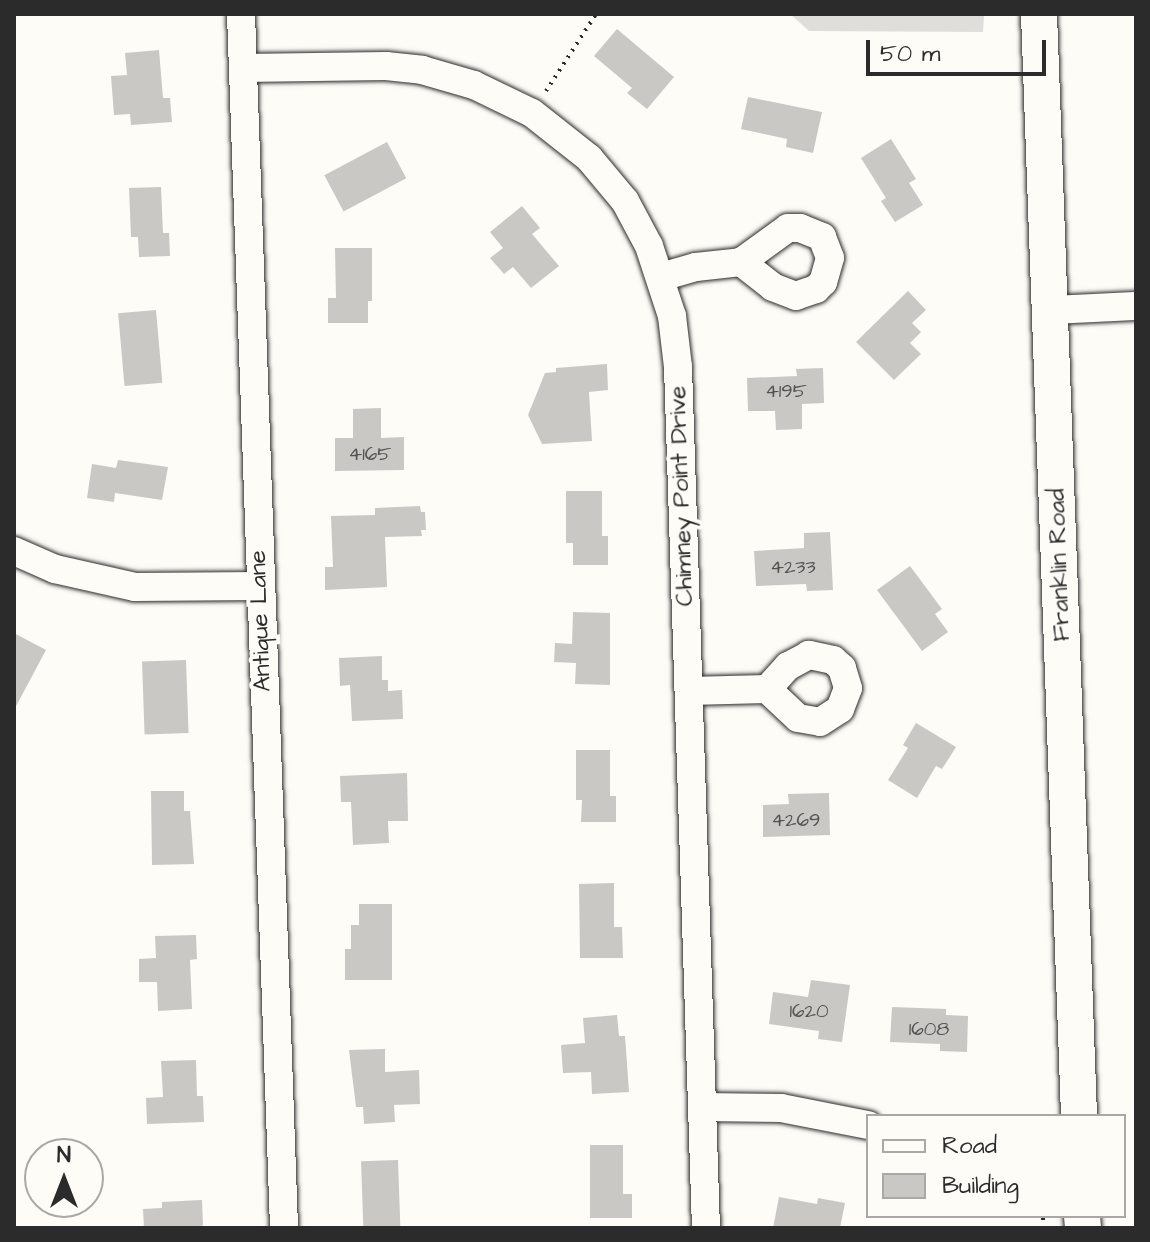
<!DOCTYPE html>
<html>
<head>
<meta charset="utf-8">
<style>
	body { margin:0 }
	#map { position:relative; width:1150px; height:1242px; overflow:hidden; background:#fdfcf7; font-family:"Architects Daughter",sans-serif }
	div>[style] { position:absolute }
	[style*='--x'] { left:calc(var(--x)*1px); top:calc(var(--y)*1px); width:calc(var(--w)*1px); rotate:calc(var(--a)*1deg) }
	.green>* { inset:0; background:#dfdeda }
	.building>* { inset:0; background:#c9c8c4; transform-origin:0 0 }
	.path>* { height:4px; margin-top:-2px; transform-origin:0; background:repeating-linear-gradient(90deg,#2b2b2b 0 2px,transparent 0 8px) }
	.roads { filter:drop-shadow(0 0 2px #2b2b2b) drop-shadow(0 0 2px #2b2b2b) }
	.minor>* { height:28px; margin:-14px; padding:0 14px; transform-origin:14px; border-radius:14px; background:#fdfcf7 }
	.tertiary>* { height:36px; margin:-18px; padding:0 18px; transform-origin:18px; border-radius:18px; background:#fdfcf7 }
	span { translate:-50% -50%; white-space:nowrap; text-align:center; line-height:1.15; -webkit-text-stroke:8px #fdfcf7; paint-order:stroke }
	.number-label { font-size:20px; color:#525251 }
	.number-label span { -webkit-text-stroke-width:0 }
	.street-label { font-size:24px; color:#2b2b2b }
	.frame { position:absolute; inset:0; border:16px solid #2b2b2b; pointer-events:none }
	.legend { position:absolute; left:866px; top:1114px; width:260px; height:104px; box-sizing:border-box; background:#fdfcf7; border:2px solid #a9a8a5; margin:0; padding:10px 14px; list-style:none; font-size:24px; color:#2b2b2b }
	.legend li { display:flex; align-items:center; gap:16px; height:40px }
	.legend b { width:40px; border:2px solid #a9a8a5 }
	.north { position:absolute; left:24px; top:1138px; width:80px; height:80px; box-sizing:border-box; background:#fdfcf7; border:2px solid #a9a8a5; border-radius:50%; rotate:0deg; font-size:22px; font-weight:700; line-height:32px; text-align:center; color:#2b2b2b }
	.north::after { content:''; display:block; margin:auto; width:28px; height:36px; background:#2b2b2b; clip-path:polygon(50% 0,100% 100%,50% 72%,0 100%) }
	.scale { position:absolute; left:866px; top:40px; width:180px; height:36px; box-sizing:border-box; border:4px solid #2b2b2b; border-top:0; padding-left:10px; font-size:24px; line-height:28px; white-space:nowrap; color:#2b2b2b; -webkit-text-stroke:6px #fdfcf7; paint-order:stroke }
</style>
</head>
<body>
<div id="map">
	<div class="green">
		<i style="clip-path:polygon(790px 14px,984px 14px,983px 32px,809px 31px)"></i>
	</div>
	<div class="building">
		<i style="clip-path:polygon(617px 29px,674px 77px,647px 109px,627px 93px,632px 88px,594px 56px)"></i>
		<i style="clip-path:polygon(159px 50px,163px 98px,170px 98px,172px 122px,131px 125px,130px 114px,114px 115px,111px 76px,127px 75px,125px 53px)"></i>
		<i style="clip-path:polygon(748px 97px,822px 112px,813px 153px,786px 147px,787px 139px,741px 129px)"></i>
		<i style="clip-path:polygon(891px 139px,916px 179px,909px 183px,923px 205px,895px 222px,881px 201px,886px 198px,861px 158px)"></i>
		<i style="left:387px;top:142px;width:41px;height:71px;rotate:62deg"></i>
		<i style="clip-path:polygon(161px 187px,163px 233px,169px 233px,170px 256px,139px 257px,138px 237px,131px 237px,129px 188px)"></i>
		<i style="clip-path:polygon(522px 206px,540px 228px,532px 234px,559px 266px,531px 288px,513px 267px,504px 274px,490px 258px,503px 248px,490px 232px)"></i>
		<i style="clip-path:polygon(335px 248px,372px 248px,372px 301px,368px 301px,368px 323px,328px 323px,328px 298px,336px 298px)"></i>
		<i style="clip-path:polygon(908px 291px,926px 310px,912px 323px,921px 332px,910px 343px,921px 354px,894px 380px,856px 342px)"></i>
		<i style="left:156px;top:310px;width:73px;height:38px;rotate:85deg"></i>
		<i style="clip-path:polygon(607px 364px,608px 390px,589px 392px,592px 441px,542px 444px,528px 415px,545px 373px,556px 372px,556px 368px)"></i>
		<i style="clip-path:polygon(823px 368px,824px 403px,802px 404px,802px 429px,776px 430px,775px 411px,748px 411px,747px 378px,797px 376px,796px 369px)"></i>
		<i style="clip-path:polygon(381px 408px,381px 438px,404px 437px,404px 470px,335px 471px,335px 438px,353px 438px,353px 409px)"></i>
		<i style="clip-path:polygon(118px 460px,168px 467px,162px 500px,115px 493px,114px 502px,87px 498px,92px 464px,116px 468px)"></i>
		<i style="clip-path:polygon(566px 491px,602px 491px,602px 536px,608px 536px,608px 565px,573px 565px,573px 543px,566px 543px)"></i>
		<i style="clip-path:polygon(420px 506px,421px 512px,425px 512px,426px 530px,421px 530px,422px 536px,385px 537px,387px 587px,325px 590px,325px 567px,333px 567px,331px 516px,375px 515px,375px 508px)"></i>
		<i style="clip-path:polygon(830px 532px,833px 590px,807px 591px,806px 584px,756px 586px,754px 551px,804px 548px,804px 533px)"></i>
		<i style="clip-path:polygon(910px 566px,942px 609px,935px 614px,948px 632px,922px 651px,877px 590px)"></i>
		<i style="clip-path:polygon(573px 612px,610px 613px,610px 685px,575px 684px,576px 663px,554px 662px,555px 643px,572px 644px)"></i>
		<i style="clip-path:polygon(14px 633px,46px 650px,14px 710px)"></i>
		<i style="clip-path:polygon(382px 656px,382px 680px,388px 680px,388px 691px,402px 690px,403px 719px,352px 721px,350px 685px,340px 686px,339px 658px)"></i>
		<i style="left:186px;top:660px;width:73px;height:44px;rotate:88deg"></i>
		<i style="clip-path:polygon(916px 723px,956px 747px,942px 769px,936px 766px,917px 798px,888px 780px,908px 748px,903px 745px)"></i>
		<i style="clip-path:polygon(576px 750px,610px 750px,610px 796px,616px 796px,616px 822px,581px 822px,582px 800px,576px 800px)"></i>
		<i style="clip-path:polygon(407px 773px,408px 821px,388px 821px,389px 843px,353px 845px,351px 802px,341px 802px,340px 776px)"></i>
		<i style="clip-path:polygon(151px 791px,184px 791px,184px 811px,190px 811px,194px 864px,152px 865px)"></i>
		<i style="clip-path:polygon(829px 793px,830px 835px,763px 837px,763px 805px,789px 804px,788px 794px)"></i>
		<i style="clip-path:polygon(614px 883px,614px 927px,622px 927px,623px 958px,580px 958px,579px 884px)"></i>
		<i style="clip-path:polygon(359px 904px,392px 904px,392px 980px,345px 980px,345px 949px,351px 949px,351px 925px,359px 925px)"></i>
		<i style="clip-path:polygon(196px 935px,197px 959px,190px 960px,192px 1009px,158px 1011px,157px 982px,139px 982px,139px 959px,156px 958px,155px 936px)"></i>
		<i style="clip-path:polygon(811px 980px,850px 985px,842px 1042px,818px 1039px,819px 1031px,769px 1024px,773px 992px,808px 997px)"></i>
		<i style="clip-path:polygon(892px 1007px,946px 1009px,946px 1015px,968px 1016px,967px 1052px,940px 1051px,940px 1044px,890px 1042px)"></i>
		<i style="clip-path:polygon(617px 1015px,619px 1036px,625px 1036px,629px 1092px,592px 1094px,591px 1072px,563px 1073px,561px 1045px,585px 1043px,583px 1018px)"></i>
		<i style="clip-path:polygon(385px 1049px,385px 1072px,419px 1070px,420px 1104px,394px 1105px,395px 1122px,364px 1124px,363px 1107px,356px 1107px,349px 1050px)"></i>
		<i style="clip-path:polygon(196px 1060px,197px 1096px,203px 1096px,204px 1122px,147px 1124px,146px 1098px,163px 1097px,161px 1061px)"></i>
		<i style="clip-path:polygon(590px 1145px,623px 1145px,623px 1194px,632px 1194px,632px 1218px,590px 1218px)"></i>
		<i style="left:398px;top:1160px;width:68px;height:37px;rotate:88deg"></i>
		<i style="clip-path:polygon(779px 1197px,817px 1204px,818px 1198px,845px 1203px,840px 1228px,773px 1228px)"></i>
		<i style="clip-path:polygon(202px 1200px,203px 1225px,198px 1228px,144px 1228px,143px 1209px,162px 1208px,162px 1202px)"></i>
	</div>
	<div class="path">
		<i style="--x:546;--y:91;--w:92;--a:-57"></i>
		<i style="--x:1043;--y:1228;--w:12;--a:-90"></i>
	</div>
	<div class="roads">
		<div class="minor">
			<i style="--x:241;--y:14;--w:1215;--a:87.97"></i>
			<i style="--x:243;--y:68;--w:143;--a:-0.8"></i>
			<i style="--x:386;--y:66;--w:36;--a:6"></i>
			<i style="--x:422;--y:70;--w:54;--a:16.1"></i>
			<i style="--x:474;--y:85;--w:64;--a:25.8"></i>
			<i style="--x:532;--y:113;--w:73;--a:38.3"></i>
			<i style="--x:589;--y:158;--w:56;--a:50.1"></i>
			<i style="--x:625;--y:201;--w:51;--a:61.9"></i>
			<i style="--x:649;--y:246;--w:74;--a:71.8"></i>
			<i style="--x:672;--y:316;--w:51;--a:83.3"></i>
			<i style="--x:678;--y:367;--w:861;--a:88.14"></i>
			<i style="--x:661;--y:277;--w:36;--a:-16"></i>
			<i style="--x:696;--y:267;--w:45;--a:-6.3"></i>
			<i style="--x:741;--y:262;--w:58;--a:-35.9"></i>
			<i style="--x:788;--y:228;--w:12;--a:0"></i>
			<i style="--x:800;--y:228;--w:24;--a:22"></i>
			<i style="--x:822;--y:237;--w:22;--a:69"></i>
			<i style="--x:830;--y:258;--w:25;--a:106"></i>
			<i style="--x:823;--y:282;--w:10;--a:135"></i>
			<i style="--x:816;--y:289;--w:21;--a:161"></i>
			<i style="--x:796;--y:296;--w:25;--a:-159"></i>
			<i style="--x:773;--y:287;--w:41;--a:-142"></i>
			<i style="--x:1051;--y:310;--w:85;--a:-2.7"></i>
			<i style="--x:14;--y:551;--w:45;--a:23.7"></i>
			<i style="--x:55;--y:569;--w:82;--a:12.7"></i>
			<i style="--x:135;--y:587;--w:124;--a:-0.5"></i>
			<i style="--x:689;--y:691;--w:78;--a:-1.5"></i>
			<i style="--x:767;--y:689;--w:42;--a:43.1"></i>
			<i style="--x:798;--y:718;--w:22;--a:10"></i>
			<i style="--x:820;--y:722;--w:24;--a:-33"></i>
			<i style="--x:840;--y:709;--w:22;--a:-69"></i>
			<i style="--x:848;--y:688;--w:21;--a:-107"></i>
			<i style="--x:842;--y:668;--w:12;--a:-138"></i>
			<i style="--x:833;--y:660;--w:25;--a:-168"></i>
			<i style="--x:809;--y:655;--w:24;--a:152"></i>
			<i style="--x:788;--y:666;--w:31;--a:132"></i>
			<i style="--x:702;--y:1107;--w:79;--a:0.7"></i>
			<i style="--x:781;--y:1108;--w:89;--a:11.1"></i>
		</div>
		<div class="tertiary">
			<i style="--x:1039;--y:14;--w:1103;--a:87.92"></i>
			<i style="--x:1082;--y:1216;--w:12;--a:85"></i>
		</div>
	</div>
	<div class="number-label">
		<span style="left:786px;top:391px">4195</span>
		<span style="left:370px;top:454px">4165</span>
		<span style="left:793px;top:567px">4233</span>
		<span style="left:796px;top:820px">4269</span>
		<span style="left:809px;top:1011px">1620</span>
		<span style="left:929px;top:1029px">1608</span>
	</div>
	<div class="street-label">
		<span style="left:682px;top:496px;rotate:-92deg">Chimney Point Drive</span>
		<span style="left:1060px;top:565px;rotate:-92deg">Franklin Road</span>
		<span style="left:261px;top:621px;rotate:-92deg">Antique Lane</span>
	</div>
	<div class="frame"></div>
	<ul class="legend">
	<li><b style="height:10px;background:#fdfcf7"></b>Road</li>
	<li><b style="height:22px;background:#c9c8c4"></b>Building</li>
	</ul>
	<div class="north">N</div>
	<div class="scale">50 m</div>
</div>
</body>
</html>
